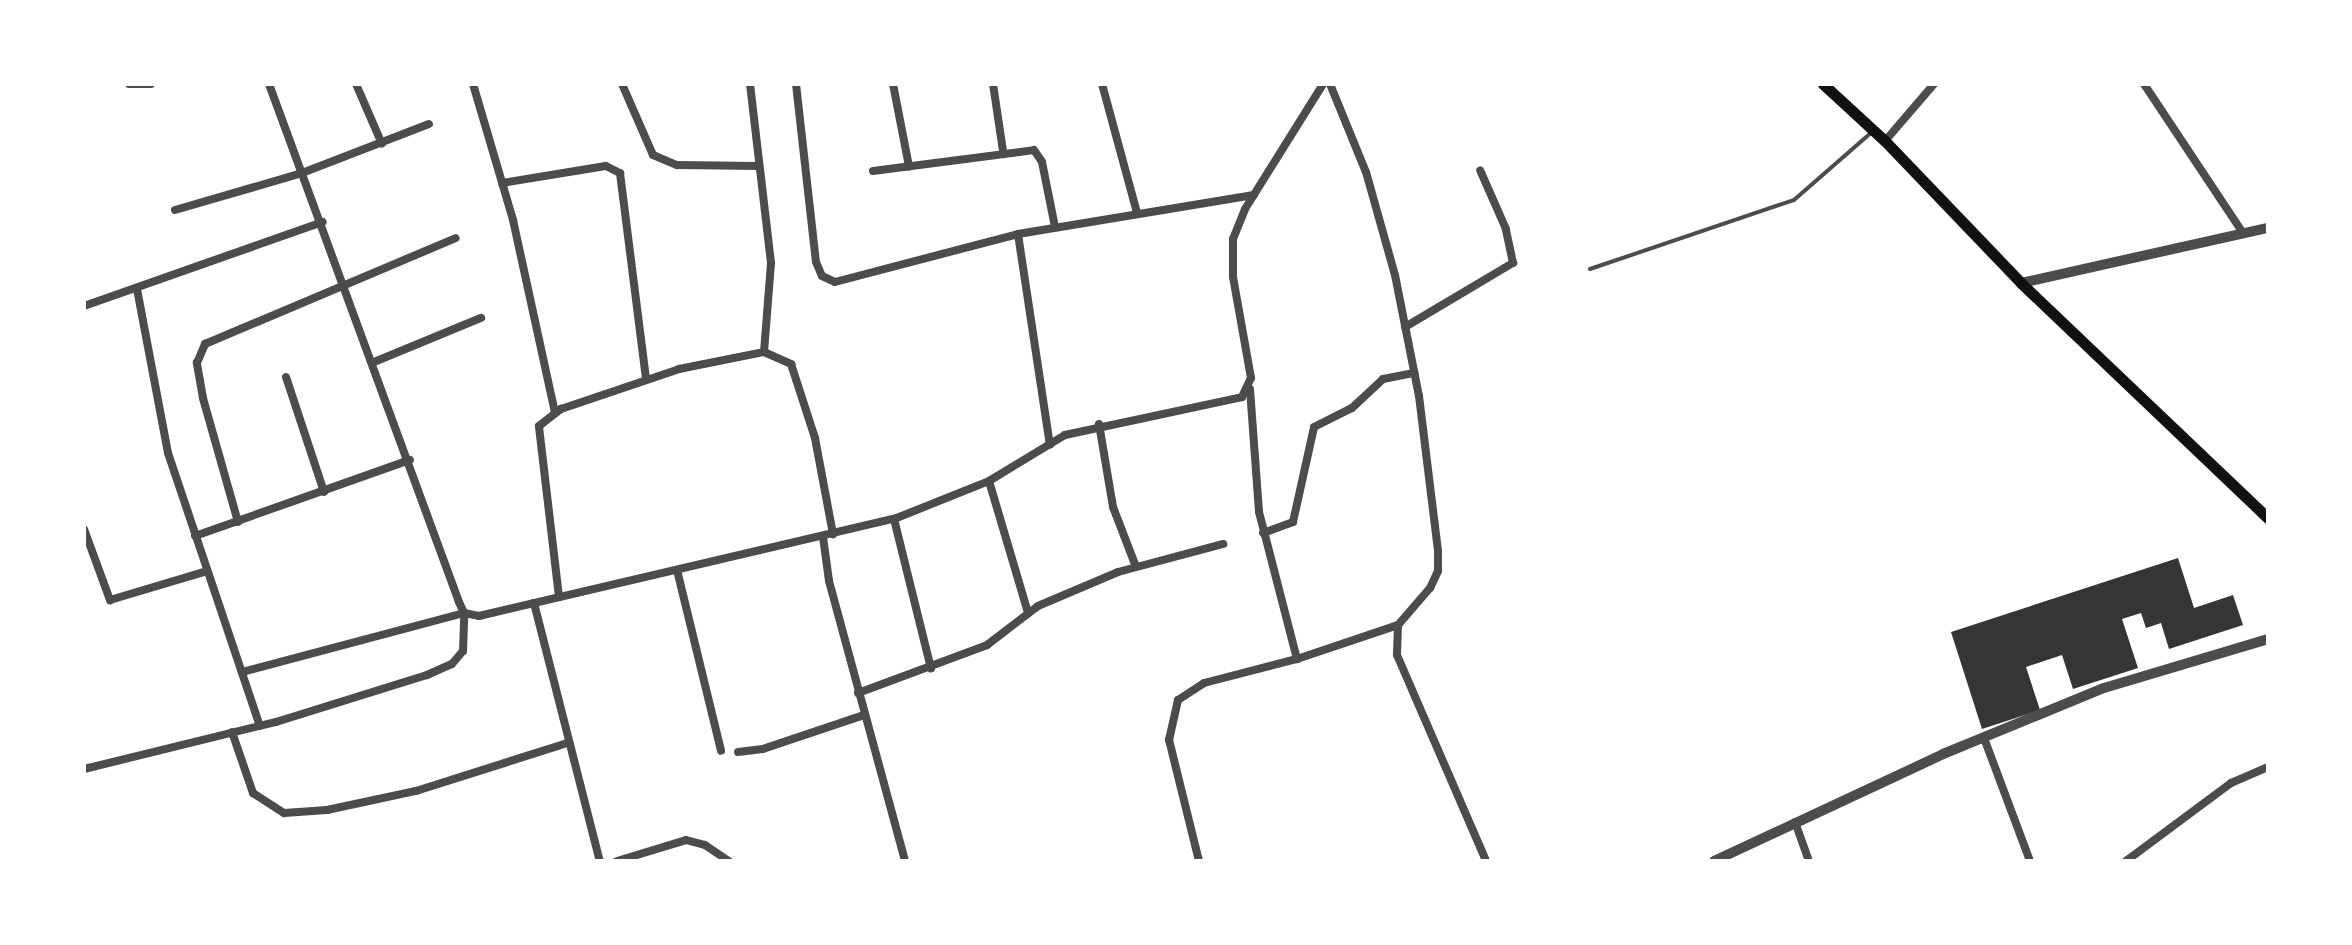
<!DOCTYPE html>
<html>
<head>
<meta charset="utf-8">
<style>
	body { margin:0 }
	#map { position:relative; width:2352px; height:945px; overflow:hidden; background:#fff; font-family:"Varela Round",sans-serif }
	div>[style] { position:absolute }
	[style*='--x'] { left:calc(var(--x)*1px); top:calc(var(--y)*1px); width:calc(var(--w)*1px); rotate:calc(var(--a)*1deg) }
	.building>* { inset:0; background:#353535 }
	.service>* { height:4px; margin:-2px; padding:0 2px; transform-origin:2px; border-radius:2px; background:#4c4c4c }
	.minor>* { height:8px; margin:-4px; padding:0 4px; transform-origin:4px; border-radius:4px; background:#4c4c4c }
	.tertiary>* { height:10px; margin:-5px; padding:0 5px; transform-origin:5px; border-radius:5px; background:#4c4c4c }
	.secondary>* { height:11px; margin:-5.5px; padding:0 5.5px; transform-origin:5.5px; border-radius:5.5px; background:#111 }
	span { translate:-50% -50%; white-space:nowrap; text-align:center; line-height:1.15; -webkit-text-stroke:8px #fff; paint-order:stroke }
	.frame { position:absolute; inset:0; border:86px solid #fff; pointer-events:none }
</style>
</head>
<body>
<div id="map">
	<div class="building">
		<i style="clip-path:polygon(2178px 558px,2194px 608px,2233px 595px,2243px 625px,2169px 649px,2161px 623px,2146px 628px,2141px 613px,2122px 619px,2138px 668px,2073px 689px,2062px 655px,2026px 667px,2040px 710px,1982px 729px,1951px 632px)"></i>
	</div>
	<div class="service">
		<i style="--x:1590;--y:269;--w:215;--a:-18.7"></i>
		<i style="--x:1794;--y:200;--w:103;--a:-41.1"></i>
	</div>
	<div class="minor">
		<i style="--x:129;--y:84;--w:22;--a:0"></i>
		<i style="--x:269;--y:84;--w:552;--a:69.86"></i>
		<i style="--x:459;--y:602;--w:12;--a:66"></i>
		<i style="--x:464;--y:613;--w:15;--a:11"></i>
		<i style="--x:479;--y:616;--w:426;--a:-13.2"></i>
		<i style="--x:894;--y:519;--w:102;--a:-21.8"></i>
		<i style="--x:989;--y:481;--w:89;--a:-31.2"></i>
		<i style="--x:1065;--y:435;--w:181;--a:-12.1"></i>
		<i style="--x:1242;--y:397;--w:21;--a:-65"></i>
		<i style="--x:1251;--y:378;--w:103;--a:-100.1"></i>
		<i style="--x:1233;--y:277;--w:38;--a:-90"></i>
		<i style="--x:1233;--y:239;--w:32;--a:-68"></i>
		<i style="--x:1245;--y:209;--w:147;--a:-58"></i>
		<i style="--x:356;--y:84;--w:65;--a:66.6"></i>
		<i style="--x:473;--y:84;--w:142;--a:73.6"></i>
		<i style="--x:513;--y:220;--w:197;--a:77.7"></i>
		<i style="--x:622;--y:84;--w:77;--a:66.4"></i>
		<i style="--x:653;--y:155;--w:26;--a:23"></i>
		<i style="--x:677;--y:165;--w:81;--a:0.7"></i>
		<i style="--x:750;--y:84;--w:180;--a:83.3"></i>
		<i style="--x:771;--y:263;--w:89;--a:94.5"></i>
		<i style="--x:796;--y:84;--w:179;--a:83.6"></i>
		<i style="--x:816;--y:262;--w:15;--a:67"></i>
		<i style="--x:822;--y:276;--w:14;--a:25"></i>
		<i style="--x:835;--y:282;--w:189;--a:-14.7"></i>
		<i style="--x:1018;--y:234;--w:239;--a:-9.4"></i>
		<i style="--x:893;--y:84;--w:84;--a:79"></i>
		<i style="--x:993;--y:84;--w:68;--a:81.5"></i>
		<i style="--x:1102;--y:84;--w:134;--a:74.8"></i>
		<i style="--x:1330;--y:84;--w:95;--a:67.8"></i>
		<i style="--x:1366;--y:172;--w:107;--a:74.3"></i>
		<i style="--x:1395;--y:275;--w:123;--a:78.8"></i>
		<i style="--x:1419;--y:396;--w:156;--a:83"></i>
		<i style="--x:1438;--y:551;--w:20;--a:90"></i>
		<i style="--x:1438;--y:571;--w:19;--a:115"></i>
		<i style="--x:1430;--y:588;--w:49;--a:130.9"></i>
		<i style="--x:1398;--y:625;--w:30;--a:92"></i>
		<i style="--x:1397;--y:655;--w:224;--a:66.6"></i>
		<i style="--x:2144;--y:84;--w:179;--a:56.4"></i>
		<i style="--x:1885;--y:141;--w:75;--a:-49.3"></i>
		<i style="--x:873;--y:171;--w:162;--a:-7.4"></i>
		<i style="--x:1034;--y:150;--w:14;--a:56"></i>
		<i style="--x:1042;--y:162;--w:66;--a:78.7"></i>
		<i style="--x:502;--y:183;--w:105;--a:-9.3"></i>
		<i style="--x:606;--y:166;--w:16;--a:27"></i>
		<i style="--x:620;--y:173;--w:208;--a:82.8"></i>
		<i style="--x:175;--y:210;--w:132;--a:-16.2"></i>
		<i style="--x:302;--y:173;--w:136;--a:-21.1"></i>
		<i style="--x:1018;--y:234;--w:213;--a:81.4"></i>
		<i style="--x:137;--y:289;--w:167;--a:79.3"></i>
		<i style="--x:168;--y:453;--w:288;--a:71.4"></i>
		<i style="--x:84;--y:306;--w:253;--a:-19.4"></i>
		<i style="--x:1405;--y:327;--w:126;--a:-30.7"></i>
		<i style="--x:1513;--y:263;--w:35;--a:-102"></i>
		<i style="--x:1506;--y:229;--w:64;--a:-113.8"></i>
		<i style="--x:374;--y:362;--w:116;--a:-22.4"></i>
		<i style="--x:286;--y:377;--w:121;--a:71.7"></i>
		<i style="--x:1250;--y:389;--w:123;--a:85.8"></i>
		<i style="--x:1259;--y:512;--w:152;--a:75.5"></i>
		<i style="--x:1099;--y:424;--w:84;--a:80.4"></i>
		<i style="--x:1113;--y:507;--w:64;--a:69"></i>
		<i style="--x:989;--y:481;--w:138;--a:73.5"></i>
		<i style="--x:894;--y:519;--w:154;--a:76.1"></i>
		<i style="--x:238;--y:522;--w:129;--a:-105.8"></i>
		<i style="--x:203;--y:398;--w:36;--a:-100"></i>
		<i style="--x:197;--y:363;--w:21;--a:-67"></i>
		<i style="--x:205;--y:344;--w:272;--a:-22.9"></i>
		<i style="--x:84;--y:529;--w:76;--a:69.9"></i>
		<i style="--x:110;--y:600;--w:101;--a:-16.6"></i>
		<i style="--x:1263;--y:533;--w:32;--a:-20"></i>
		<i style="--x:1293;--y:522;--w:97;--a:-77.5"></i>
		<i style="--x:1314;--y:427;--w:42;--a:-26.6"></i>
		<i style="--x:1352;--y:408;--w:42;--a:-43.1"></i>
		<i style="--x:1383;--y:379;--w:32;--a:-11"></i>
		<i style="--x:195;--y:536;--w:228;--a:-19.5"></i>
		<i style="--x:823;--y:537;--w:44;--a:82.2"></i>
		<i style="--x:829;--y:581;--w:290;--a:74.8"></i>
		<i style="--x:677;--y:570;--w:186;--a:76.3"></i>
		<i style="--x:559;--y:597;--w:172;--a:-96.7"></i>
		<i style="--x:539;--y:426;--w:28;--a:-38"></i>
		<i style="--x:561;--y:409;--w:125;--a:-18.7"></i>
		<i style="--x:679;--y:369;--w:87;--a:-11.3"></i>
		<i style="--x:764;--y:352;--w:30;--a:24"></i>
		<i style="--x:791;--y:364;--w:78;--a:72"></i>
		<i style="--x:815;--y:438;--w:98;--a:79.4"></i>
		<i style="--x:534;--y:603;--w:266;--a:75.7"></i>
		<i style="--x:858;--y:693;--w:138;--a:-20.4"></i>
		<i style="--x:987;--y:645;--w:64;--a:-37.4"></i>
		<i style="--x:1038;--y:606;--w:87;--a:-23"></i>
		<i style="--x:1118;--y:572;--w:109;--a:-14.9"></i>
		<i style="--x:232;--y:732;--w:65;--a:71"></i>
		<i style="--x:253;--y:793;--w:37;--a:33"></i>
		<i style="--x:284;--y:813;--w:43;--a:-4"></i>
		<i style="--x:327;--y:810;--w:91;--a:-12.1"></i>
		<i style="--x:416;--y:791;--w:158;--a:-17.6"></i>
		<i style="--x:1984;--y:738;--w:131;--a:69.5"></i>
		<i style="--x:738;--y:752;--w:25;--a:-7"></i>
		<i style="--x:763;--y:749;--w:107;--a:-18.6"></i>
		<i style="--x:84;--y:769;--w:198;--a:-13.8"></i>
		<i style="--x:276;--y:722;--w:158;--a:-17.3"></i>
		<i style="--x:427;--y:675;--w:27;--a:-24"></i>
		<i style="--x:452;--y:664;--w:17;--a:-50"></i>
		<i style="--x:463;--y:651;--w:38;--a:-88"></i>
		<i style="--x:464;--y:613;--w:230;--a:165.1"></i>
		<i style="--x:1795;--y:822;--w:41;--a:70.3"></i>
		<i style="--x:617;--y:861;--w:72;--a:-16.9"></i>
		<i style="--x:686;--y:840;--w:20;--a:15"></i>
		<i style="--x:705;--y:845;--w:29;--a:34"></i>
		<i style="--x:1199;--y:861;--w:125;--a:-103.9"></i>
		<i style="--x:1169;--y:740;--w:41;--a:-77.3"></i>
		<i style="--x:1178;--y:700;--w:31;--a:-33"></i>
		<i style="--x:1204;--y:683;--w:96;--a:-14.5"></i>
		<i style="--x:1297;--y:659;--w:107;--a:-18.6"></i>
		<i style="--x:2126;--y:861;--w:131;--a:-36.6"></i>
		<i style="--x:2231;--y:783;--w:40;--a:-23.4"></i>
	</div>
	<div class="tertiary">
		<i style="--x:2021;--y:283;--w:253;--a:-12.6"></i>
		<i style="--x:1714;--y:861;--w:253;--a:-25"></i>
		<i style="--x:1943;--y:754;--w:174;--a:-22.3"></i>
		<i style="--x:2104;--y:688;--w:171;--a:-16.6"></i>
	</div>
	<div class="secondary">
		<i style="--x:1823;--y:84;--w:84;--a:42.6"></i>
		<i style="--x:1885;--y:141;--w:197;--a:46.2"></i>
		<i style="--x:2021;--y:283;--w:341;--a:43.6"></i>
	</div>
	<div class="frame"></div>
</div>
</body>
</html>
